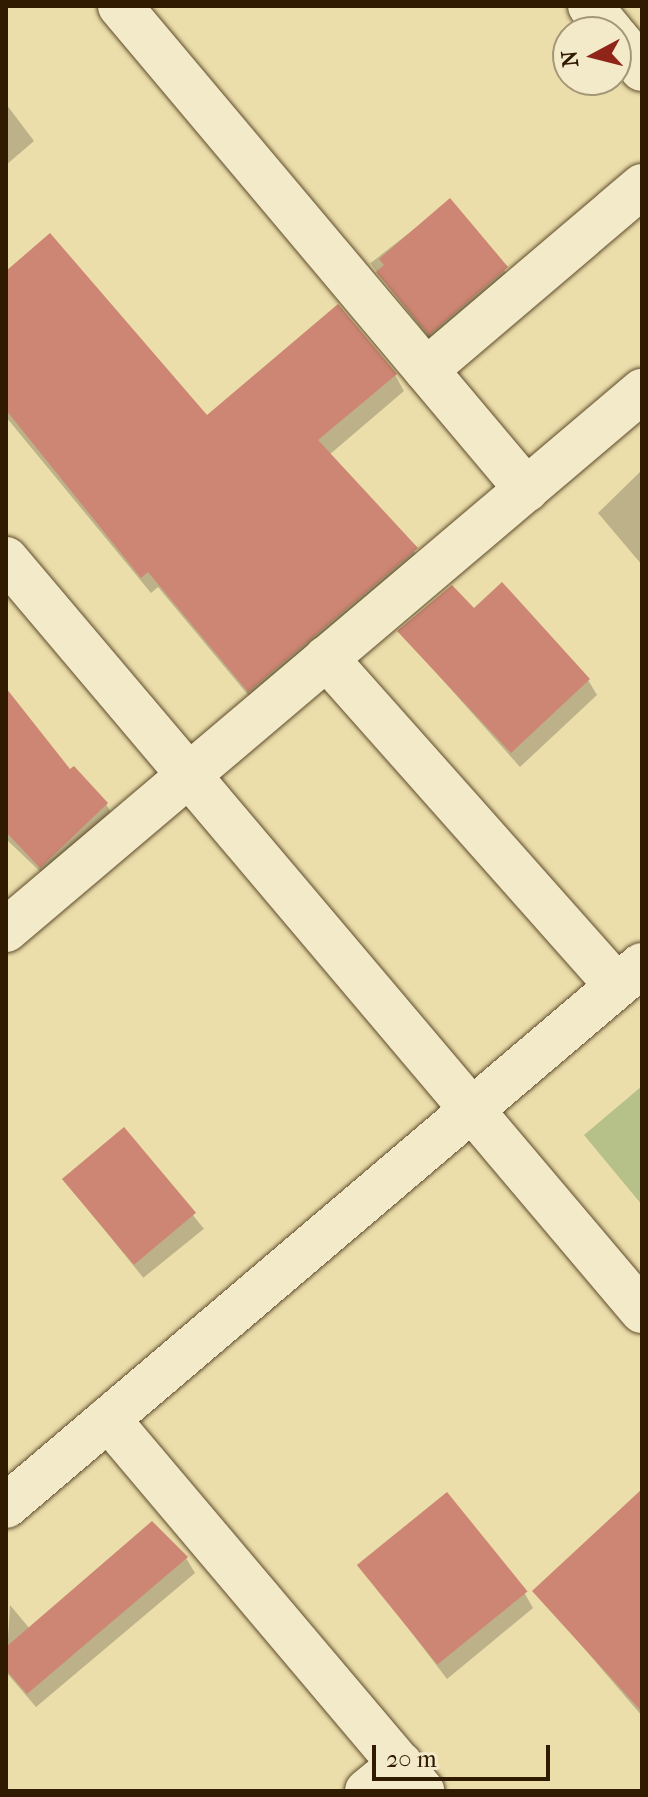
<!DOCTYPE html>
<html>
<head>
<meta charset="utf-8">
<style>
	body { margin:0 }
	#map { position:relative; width:648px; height:1797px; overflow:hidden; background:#ebdeab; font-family:"IM FELL French Canon",serif }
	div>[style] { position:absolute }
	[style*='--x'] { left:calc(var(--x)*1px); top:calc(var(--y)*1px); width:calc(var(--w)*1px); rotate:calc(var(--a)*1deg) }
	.green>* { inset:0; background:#b6c189 }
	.shadow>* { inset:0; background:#0003; transform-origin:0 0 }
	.building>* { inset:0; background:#cd8673; transform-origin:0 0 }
	.roads { filter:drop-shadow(0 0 2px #5f4b2b) drop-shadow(0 0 2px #5f4b2b) }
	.street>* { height:44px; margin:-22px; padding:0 22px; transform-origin:22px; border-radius:22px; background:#f2eac8 }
	.secondary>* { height:44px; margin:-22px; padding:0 22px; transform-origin:22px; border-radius:22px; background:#f2eac8 }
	span { translate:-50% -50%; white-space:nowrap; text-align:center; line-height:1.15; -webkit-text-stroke:6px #f2eac8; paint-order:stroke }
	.frame { position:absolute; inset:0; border:8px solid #301a00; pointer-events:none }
	.north { position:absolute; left:552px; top:16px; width:80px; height:80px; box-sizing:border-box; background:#f2eac8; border:2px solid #a49778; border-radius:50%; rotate:263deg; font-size:22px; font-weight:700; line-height:32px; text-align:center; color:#301a00 }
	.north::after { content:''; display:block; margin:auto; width:28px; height:36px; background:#8f2418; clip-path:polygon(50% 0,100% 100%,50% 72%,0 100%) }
	.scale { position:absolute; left:372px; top:1745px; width:178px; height:36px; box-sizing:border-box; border:4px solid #301a00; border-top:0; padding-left:10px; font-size:24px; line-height:28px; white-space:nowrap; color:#301a00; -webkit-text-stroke:6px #f2eac8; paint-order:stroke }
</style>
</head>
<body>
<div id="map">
	<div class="green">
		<i style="clip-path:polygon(642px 1086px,642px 1205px,584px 1135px)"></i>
	</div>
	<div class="shadow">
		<i style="clip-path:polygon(6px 104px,34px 141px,6px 165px)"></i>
		<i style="left:450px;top:201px;width:105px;height:101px;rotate:52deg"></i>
		<i style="clip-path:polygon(6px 274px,207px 418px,395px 375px,404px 391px,329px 455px,426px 565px,258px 707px,158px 587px,151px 593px,6px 417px)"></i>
		<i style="clip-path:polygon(642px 470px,642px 565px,598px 513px)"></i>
		<i style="clip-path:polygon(474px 611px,588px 680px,597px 695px,520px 767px,400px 632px)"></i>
		<i style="clip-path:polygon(6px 722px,106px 804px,115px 819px,50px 881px,6px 839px)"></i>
		<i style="left:124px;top:1130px;width:127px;height:78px;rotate:51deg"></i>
		<i style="clip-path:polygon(642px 1492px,642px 1716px,535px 1591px)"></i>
		<i style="clip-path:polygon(186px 1558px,195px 1573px,36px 1707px,6px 1672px,10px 1605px,30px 1629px)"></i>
		<i style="clip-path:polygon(359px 1564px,525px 1594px,533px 1608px,447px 1679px)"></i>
	</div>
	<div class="building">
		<i style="clip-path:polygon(450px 198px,508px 267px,429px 335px,376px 272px,384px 265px,379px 259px)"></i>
		<i style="clip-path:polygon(50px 233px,207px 415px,338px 304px,397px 374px,318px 440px,418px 548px,248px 692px,148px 572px,141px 578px,6px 410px,6px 271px)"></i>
		<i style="clip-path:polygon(502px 582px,590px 679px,511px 753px,397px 631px,452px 585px,474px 608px)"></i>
		<i style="clip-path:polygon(6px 688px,70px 769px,74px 766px,108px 803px,40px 868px,6px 832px)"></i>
		<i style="left:124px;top:1127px;width:112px;height:81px;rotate:50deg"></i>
		<i style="clip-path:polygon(642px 1489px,642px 1712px,532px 1591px)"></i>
		<i style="left:447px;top:1492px;width:128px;height:116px;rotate:51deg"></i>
		<i style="clip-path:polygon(152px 1521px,188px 1557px,27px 1694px,6px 1670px,6px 1647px)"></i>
	</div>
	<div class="roads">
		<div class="street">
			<i style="--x:120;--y:6;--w:632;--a:49.94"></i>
			<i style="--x:590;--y:6;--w:34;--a:50"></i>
			<i style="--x:616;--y:37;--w:41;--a:50.9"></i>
			<i style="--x:426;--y:370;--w:284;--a:-40.4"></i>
			<i style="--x:6;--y:559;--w:985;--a:49.78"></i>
			<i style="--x:326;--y:658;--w:438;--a:48.4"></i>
			<i style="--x:6;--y:930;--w:834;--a:-40.28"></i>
			<i style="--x:108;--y:1419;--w:487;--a:49.8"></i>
			<i style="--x:367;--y:1791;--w:43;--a:-39.3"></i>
		</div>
		<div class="secondary">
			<i style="--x:6;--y:1506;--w:835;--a:-40.39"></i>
		</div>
	</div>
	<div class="frame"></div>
	<div class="north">N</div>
	<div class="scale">20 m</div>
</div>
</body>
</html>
